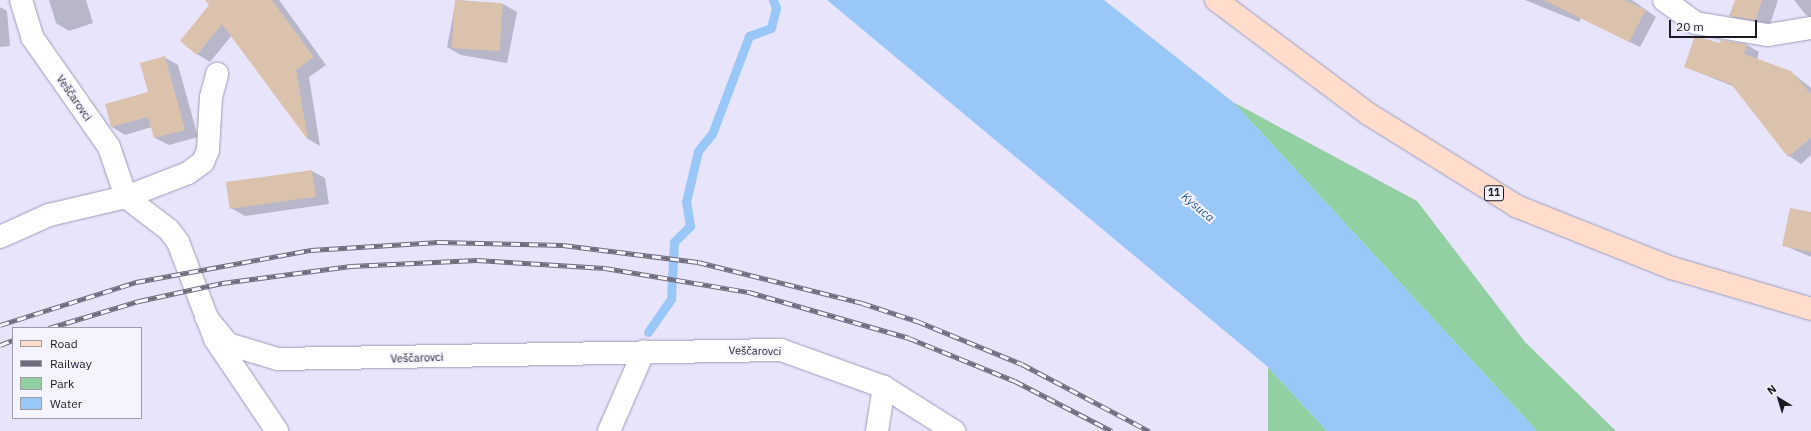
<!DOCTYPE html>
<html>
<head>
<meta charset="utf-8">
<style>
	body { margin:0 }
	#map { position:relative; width:1811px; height:431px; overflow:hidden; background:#e7e4fc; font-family:"IBM Plex Sans",sans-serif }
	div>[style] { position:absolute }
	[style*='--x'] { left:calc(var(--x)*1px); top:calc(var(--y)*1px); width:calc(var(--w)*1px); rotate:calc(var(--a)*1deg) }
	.green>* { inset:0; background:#92d0a3 }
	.water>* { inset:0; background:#99c8f8 }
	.shadow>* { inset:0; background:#0003 }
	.stream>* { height:9px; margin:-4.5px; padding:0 4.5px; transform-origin:4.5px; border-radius:4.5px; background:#99c8f8 }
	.building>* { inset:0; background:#dac2ac; transform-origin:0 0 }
	.roads { filter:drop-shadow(0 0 1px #a09cb8) drop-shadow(0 0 1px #a09cb8) }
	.minor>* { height:22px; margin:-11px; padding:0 11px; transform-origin:11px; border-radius:11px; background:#fff }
	.major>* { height:22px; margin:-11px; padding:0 11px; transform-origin:11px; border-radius:11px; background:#ffdccb }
	.rail>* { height:4.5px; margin-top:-2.25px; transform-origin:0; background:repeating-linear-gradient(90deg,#f4f3ff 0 9px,#6f6d7d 0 18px); box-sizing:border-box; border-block:1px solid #6f6d7d }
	span { translate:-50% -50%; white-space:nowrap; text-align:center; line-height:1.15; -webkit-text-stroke:4px #f4f3ff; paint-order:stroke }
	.shield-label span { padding:1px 3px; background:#f4f3ff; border:1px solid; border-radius:3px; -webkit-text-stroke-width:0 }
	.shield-label { font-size:10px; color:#1b1a24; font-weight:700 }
	.street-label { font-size:11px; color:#1b1a24 }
	.water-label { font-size:12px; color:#1b588e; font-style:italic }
	.legend { position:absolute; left:12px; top:327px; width:130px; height:92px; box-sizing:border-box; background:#f4f3ff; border:1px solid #9d9ca7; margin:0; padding:5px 7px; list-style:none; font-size:12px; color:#1b1a24 }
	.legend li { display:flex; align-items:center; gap:8px; height:20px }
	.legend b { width:20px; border:1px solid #9d9ca7 }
	.north { position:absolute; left:1759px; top:379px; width:40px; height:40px; -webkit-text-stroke:3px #f4f3ff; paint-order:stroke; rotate:322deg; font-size:11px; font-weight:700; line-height:16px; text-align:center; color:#1b1a24 }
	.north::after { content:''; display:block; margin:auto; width:14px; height:18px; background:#1b1a24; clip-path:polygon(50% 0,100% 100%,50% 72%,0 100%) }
	.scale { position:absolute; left:1669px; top:20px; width:88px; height:18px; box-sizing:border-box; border:2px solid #1b1a24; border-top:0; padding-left:5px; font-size:12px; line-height:14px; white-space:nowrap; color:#1b1a24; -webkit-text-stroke:3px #f4f3ff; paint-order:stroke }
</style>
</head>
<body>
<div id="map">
	<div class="green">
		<i style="clip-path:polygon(1233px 102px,1417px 201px,1525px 342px,1616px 431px,1537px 431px)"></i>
		<i style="clip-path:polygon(1268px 367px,1327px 431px,1268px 431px)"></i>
	</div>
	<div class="water">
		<i style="clip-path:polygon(827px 0,1104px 0,1233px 102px,1537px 431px,1327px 431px,1268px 367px)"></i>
	</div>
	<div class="shadow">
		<i style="clip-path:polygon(49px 0,86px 0,93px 23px,69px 31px,56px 23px)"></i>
		<i style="clip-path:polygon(215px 0,279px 0,326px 65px,309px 77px,320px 146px,308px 139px,232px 35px,210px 62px,197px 54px)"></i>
		<i style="clip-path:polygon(456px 0,503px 4px,517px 12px,507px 63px,461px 55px,447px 47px)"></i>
		<i style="clip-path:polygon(1525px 0,1632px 0,1656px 17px,1640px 47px,1581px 18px,1579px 22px)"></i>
		<i style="clip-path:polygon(1736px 0,1778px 0,1769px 27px,1744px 23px,1730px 15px)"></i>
		<i style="clip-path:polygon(1794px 0,1811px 0,1811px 18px,1806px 15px)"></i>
		<i style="clip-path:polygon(0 7px,7px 11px,10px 46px,0 47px)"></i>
		<i style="clip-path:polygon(1722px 41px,1747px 45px,1759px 52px,1757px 60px,1791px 72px,1811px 88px,1811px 155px,1801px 164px,1789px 156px,1735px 87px,1685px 67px)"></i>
		<i style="clip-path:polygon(164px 57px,178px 65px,198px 137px,169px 145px,155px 138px,152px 127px,125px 135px,112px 127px,149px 93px)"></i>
		<i style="clip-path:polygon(312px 171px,325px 178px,329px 204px,245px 216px,231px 208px)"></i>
		<i style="clip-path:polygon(1811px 213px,1811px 257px,1783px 245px)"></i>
	</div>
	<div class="stream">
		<i style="--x:648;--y:332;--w:40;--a:-55.1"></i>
		<i style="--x:671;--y:299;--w:57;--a:-87"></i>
		<i style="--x:674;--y:242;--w:23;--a:-45"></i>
		<i style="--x:690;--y:226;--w:24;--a:-99"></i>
		<i style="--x:686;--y:202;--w:52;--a:-76.8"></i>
		<i style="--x:698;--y:151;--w:22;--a:-51"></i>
		<i style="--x:712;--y:134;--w:105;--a:-69.3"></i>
		<i style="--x:749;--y:36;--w:23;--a:-20"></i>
		<i style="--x:771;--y:28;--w:21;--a:-76"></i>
		<i style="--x:776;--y:8;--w:9;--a:-111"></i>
	</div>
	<div class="building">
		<i style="clip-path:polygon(205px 0,272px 0,314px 57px,296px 70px,308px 140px,222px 24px,197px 55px,180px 41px,209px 5px)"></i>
		<i style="left:455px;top:0;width:48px;height:48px;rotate:4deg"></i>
		<i style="clip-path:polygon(1544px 0,1625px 0,1646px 10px,1629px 42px)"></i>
		<i style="clip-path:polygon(1735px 0,1762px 0,1756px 20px,1729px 16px)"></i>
		<i style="clip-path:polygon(1695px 36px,1720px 43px,1721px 40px,1747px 44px,1744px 54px,1791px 71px,1811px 94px,1811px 138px,1788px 157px,1731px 84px,1684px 67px)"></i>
		<i style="clip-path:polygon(165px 56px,185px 130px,154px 138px,148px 117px,111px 127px,105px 104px,148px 92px,140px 63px)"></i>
		<i style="left:312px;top:170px;width:27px;height:87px;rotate:82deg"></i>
		<i style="clip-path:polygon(1790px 208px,1811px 212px,1811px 252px,1782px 246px)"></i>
	</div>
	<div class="roads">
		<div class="minor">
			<i style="--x:21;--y:0;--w:39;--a:73"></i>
			<i style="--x:32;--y:37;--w:134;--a:55"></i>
			<i style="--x:109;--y:147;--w:53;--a:71.2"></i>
			<i style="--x:126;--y:197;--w:54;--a:37.5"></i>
			<i style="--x:169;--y:230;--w:15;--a:53"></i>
			<i style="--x:178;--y:242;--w:104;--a:69.1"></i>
			<i style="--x:215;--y:339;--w:111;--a:56"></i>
			<i style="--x:1664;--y:0;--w:39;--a:36"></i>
			<i style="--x:1696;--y:23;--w:73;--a:9.5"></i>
			<i style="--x:1768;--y:35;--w:44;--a:-9.2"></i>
			<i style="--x:0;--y:237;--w:54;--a:-24.2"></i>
			<i style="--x:49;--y:215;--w:79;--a:-13.2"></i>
			<i style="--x:126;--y:197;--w:66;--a:-21.2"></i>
			<i style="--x:188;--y:173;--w:19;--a:-36"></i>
			<i style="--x:203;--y:162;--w:13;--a:-67"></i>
			<i style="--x:208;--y:150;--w:53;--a:-86.8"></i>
			<i style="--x:211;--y:97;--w:24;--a:-75"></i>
			<i style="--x:206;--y:317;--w:35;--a:51"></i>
			<i style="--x:228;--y:344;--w:52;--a:16.7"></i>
			<i style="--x:278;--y:359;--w:503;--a:-1.03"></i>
			<i style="--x:781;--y:350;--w:109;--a:19.8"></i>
			<i style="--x:884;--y:387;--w:83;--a:32.2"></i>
			<i style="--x:609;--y:431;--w:87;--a:-66.4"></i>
			<i style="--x:877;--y:431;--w:45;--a:-81"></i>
		</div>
		<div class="major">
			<i style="--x:1216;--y:0;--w:192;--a:36.8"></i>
			<i style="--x:1370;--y:115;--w:172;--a:31.9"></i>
			<i style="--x:1516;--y:206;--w:168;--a:21.7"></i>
			<i style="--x:1672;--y:268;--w:145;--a:16.4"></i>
		</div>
	</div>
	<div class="rail">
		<i style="--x:0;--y:325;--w:143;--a:-17.5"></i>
		<i style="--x:136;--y:282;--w:178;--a:-10.4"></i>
		<i style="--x:311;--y:250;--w:128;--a:-3.6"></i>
		<i style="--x:439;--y:242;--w:124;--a:1.4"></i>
		<i style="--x:563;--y:245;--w:136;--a:7.2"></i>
		<i style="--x:698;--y:262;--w:169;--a:14"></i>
		<i style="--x:862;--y:303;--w:58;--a:18.1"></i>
		<i style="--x:917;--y:321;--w:113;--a:22.3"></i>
		<i style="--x:1022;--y:364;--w:144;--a:27.8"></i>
		<i style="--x:49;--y:328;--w:94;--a:-16.7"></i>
		<i style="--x:139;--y:301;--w:85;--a:-12.2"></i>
		<i style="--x:222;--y:283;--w:130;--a:-7.5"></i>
		<i style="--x:351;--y:266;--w:126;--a:-2.7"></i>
		<i style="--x:477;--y:260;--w:128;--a:3.6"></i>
		<i style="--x:605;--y:268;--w:146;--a:9.5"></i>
		<i style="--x:749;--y:292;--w:166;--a:16"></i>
		<i style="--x:909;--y:338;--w:114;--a:22.1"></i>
		<i style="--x:1015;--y:381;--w:109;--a:27.3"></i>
		<i style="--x:0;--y:345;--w:14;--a:-21"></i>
	</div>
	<div class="shield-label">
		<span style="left:1494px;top:193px">11</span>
	</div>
	<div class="street-label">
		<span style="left:74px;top:98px;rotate:55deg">Veščarovci</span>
		<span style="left:755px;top:351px;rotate:1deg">Veščarovci</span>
		<span style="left:417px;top:358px;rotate:-2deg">Veščarovci</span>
	</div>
	<div class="water-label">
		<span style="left:1198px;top:207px;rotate:40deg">Kysuca</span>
	</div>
	<ul class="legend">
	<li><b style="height:5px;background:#ffdccb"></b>Road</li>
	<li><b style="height:5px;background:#6f6d7d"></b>Railway</li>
	<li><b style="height:11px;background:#92d0a3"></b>Park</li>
	<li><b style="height:11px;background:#99c8f8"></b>Water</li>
	</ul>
	<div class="north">N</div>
	<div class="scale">20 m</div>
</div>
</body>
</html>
